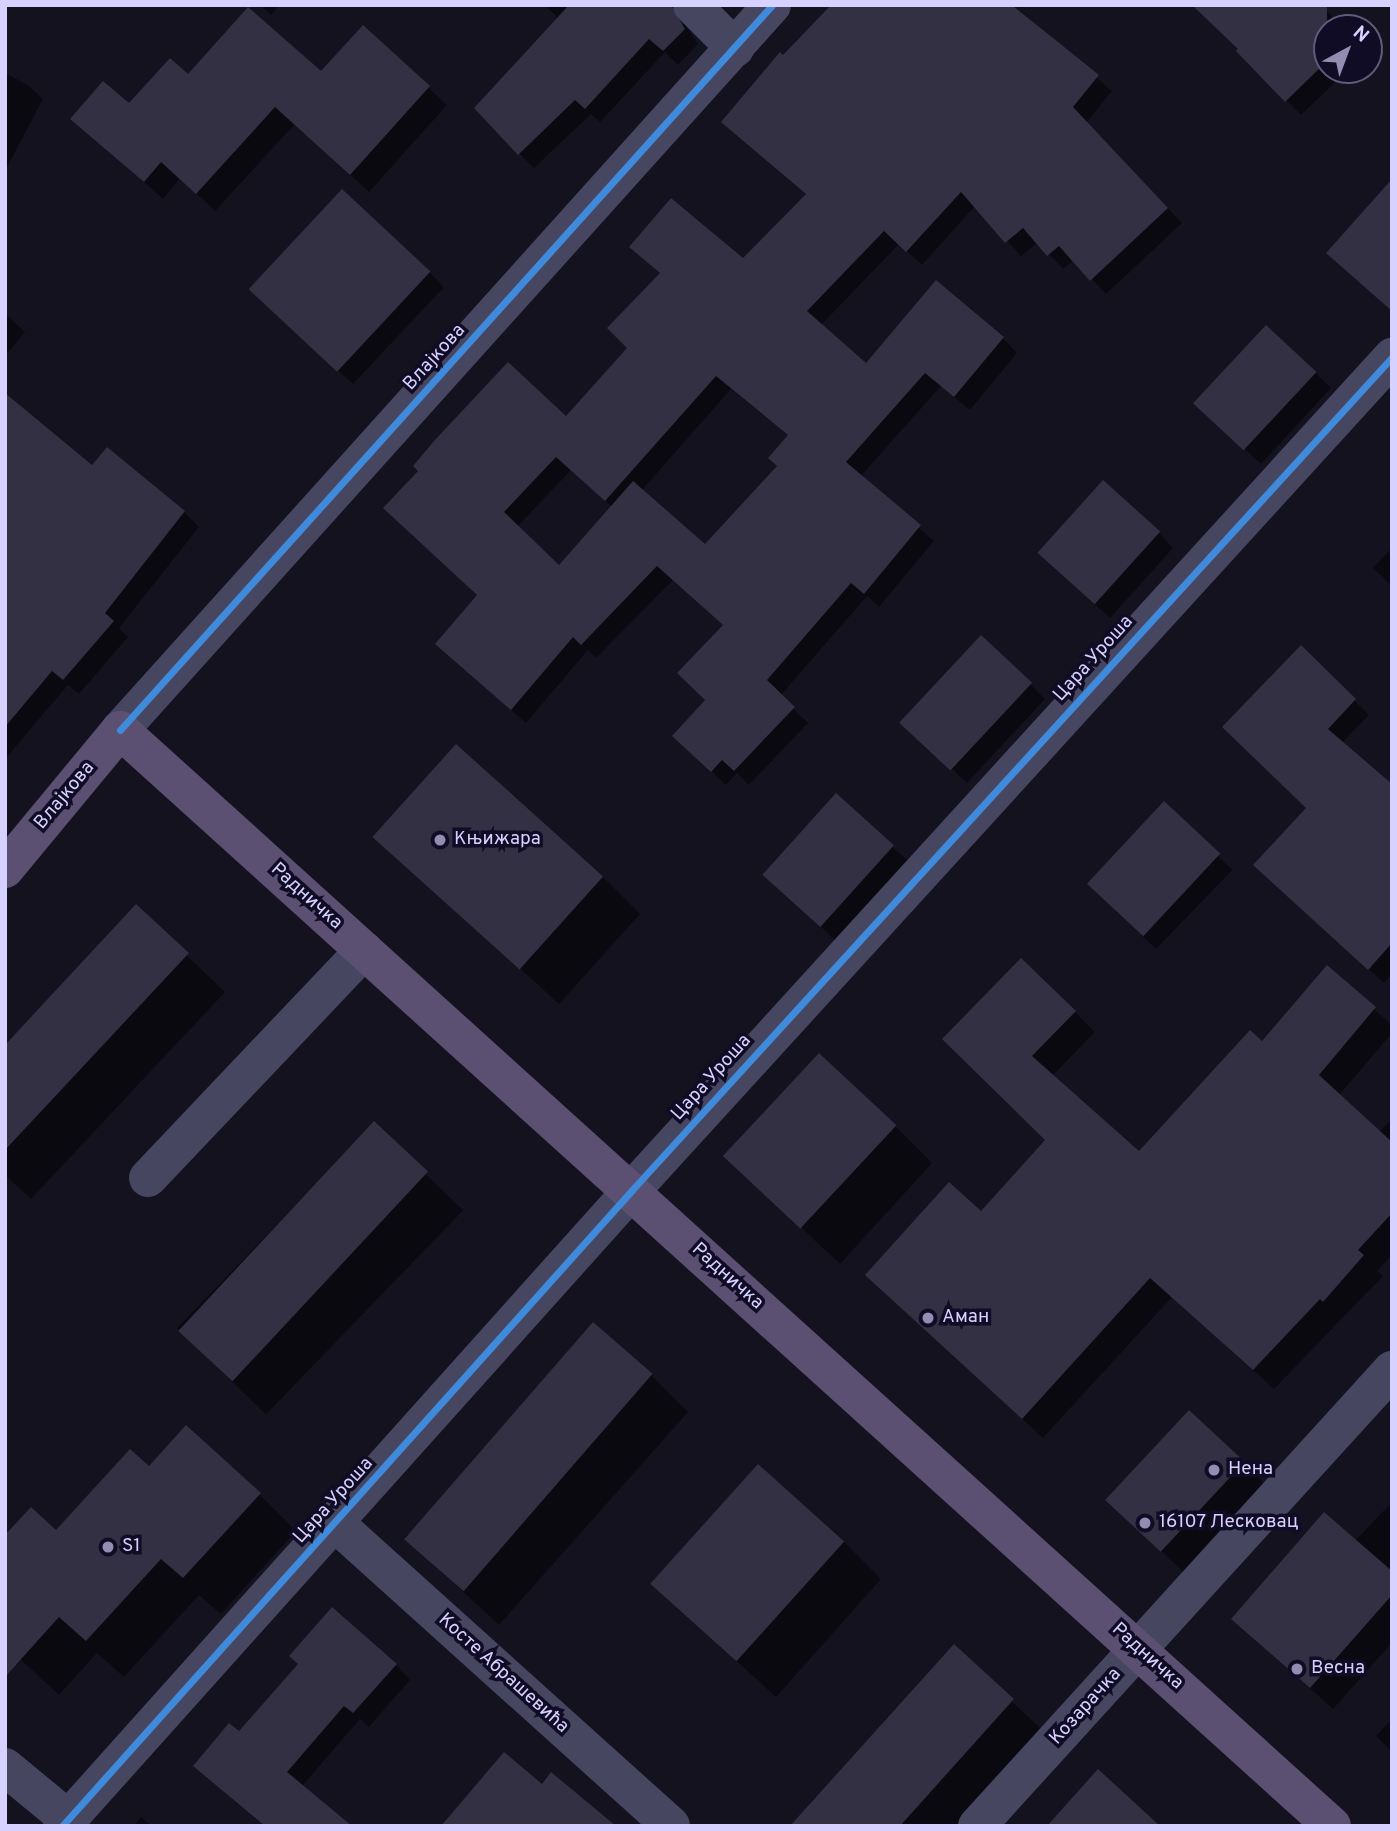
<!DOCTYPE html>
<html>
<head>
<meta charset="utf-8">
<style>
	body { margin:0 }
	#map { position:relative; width:1397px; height:1831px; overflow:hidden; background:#14121f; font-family:Overpass,sans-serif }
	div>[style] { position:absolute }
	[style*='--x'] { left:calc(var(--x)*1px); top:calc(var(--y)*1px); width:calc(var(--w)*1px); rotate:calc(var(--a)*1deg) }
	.shadow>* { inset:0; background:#0007; transform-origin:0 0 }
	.building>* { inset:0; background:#323042; transform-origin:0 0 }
	.minor>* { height:38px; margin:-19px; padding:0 19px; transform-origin:19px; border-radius:19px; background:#474660 }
	.major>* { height:38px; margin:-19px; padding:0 19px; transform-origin:19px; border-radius:19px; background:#5c5072 }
	.cycleway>* { height:7px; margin:-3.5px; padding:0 3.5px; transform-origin:3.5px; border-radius:3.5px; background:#408adc }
	.dots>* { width:19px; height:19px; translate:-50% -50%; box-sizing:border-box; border:4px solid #110c25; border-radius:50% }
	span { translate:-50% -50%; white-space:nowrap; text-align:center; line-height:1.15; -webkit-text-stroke:7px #110c25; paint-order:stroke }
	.street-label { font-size:19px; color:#d7d1ff }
	.poi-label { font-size:19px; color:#d7d1ff }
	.left { translate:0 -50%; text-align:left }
	.frame { position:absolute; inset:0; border:7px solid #d7d1ff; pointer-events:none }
	.north { position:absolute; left:1313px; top:14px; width:70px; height:70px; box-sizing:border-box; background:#110c25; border:2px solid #605b7c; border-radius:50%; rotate:41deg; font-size:19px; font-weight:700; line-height:28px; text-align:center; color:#d7d1ff }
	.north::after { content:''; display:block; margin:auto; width:24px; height:32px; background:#938eb1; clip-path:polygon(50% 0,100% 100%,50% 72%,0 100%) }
</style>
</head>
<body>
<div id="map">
	<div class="shadow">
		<i style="clip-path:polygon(261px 5px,280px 5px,271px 15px)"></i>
		<i style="clip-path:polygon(544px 5px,669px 5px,673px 20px,673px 6px,698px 44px,678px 65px,665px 52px,600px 122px,591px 114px,534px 168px,519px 153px,559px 19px)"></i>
		<i style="clip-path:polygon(evenodd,833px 5px,1014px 5px,1112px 91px,1086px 123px,1182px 223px,1106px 294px,1074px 260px,1063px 269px,1038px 242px,1021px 256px,975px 206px,922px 265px,899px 244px,821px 325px,867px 366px,1003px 338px,1017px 353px,970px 410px,941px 386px,860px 477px,934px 541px,879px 607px,867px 596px,780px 696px,808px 723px,749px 785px,737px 773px,726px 785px,689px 750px,707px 700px,725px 626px,673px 580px,596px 658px,588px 650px,526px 723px,437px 644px,479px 596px,400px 522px,566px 418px,629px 348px,661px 274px,631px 247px,743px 261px,807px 195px,738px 136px,783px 57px,833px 5px,731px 389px,789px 436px,779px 467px,705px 547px,641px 491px,731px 389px,833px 5px,571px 470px,612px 507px,559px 567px,517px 527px,571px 470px)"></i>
		<i style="clip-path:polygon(1320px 5px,1344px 28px,1327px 28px,1327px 70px,1348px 70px,1301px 115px,1238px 51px)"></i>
		<i style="clip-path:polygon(363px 27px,447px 105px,369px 192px,295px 124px,215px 211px,180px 178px,163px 199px,72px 119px,129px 105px,188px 77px,321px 74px)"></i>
		<i style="clip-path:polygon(5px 73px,28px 85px,43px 99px,5px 171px)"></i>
		<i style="clip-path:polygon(429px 272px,444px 287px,353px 384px,269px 307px)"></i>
		<i style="clip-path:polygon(5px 313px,25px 332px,5px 356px)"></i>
		<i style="clip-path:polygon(1316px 373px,1331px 388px,1261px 464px,1211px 418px)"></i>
		<i style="clip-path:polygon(5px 422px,184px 512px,199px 527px,119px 628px,128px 637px,79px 694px,68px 685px,5px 759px)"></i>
		<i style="clip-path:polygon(1159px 533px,1173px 548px,1110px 618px,1055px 569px)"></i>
		<i style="clip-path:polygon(1392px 548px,1392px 586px,1373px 568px)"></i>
		<i style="clip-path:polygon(1301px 648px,1369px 715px,1342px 743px,1392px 786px,1392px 974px,1384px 983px,1270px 879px,1308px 808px)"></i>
		<i style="clip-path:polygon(1030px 684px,1045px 699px,967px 783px,918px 737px)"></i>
		<i style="clip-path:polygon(836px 796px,908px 861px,835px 940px,780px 888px)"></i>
		<i style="left:1164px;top:804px;width:95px;height:110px;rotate:44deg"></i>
		<i style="clip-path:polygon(376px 837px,603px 877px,640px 914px,559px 1004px)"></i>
		<i style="clip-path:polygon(136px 907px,225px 992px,31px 1199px,5px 1175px,5px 1047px)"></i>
		<i style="clip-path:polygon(1327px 968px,1392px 1025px,1392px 1033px,1339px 1095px,1379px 1132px,1392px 1119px,1392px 1255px,1377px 1271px,1383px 1276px,1274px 1389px,1172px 1297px,1043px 1438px,887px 1295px,981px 1214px,1047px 1140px,944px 1039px,1075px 1012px,1095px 1032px,1052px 1076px,1139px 1154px,1262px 1043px)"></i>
		<i style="left:374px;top:1124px;width:124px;height:284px;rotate:44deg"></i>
		<i style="clip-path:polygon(895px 1126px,932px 1163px,840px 1264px,726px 1157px)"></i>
		<i style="clip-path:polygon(651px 1375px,688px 1412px,499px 1625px,404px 1537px)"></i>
		<i style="left:1189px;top:1413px;width:127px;height:120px;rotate:43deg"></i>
		<i style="clip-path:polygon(150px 1469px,259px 1494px,296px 1531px,221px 1614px,199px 1595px,124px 1677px,97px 1653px,59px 1695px,5px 1645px,56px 1532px)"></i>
		<i style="clip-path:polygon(1392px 1502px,1392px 1643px,1333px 1709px,1233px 1619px,1355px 1541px)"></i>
		<i style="clip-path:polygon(844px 1542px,881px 1579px,776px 1697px,653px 1584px)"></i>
		<i style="clip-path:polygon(954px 1647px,1050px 1737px,970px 1826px,793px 1826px)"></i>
		<i style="clip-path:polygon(396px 1665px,410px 1680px,369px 1727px,360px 1719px,302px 1786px,239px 1734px)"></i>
		<i style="clip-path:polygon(1392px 1719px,1392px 1752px,1376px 1736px)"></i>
		<i style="clip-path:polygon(141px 1817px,152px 1826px,134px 1826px)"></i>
	</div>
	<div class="building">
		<i style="clip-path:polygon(569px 5px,671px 5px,685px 29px,663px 51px,649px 39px,585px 109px,575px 100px,518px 155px,474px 108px)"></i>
		<i style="clip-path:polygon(evenodd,831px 5px,1012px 5px,1099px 75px,1073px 107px,1168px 208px,1090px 281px,1059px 246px,1047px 256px,1023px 228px,1005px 243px,961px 192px,906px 252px,884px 231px,807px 311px,866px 363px,936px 280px,1004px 337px,954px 397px,925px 373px,846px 462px,921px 525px,864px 594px,851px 583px,767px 680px,795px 707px,734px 771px,722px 760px,711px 772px,672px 736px,705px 700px,677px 673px,723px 625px,657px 566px,581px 645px,573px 637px,511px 710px,435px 644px,477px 595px,383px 508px,418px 471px,413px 466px,434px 441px,508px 362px,566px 416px,627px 348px,607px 328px,660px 273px,629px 247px,671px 198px,743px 258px,806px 194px,721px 122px,780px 52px,783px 55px,831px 5px,716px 376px,788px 435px,768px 458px,777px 466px,705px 544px,633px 481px,559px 565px,504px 512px,556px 457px,605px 501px,716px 376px)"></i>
		<i style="clip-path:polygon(1192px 5px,1327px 5px,1327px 61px,1285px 102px,1236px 51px,1238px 49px)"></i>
		<i style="clip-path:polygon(248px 7px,321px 71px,363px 25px,430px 86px,350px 175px,275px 107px,196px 194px,161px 162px,144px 182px,70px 119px,103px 81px,129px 103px,170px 58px,188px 74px)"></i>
		<i style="clip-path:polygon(1392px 179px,1392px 311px,1326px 253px)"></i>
		<i style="left:342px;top:189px;width:121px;height:137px;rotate:43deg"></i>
		<i style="left:1266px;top:325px;width:69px;height:107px;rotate:43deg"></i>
		<i style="clip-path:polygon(5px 393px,92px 465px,107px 447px,185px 511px,105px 613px,114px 621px,63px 680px,52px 671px,5px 727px)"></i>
		<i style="left:1103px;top:480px;width:77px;height:98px;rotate:42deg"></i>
		<i style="left:981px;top:635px;width:70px;height:120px;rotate:43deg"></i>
		<i style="clip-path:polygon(1301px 645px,1356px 699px,1328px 729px,1392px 784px,1392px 943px,1368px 970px,1253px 865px,1306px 808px,1222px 727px)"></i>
		<i style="left:456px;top:744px;width:198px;height:125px;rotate:42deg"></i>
		<i style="left:836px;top:793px;width:78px;height:110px;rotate:42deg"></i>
		<i style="left:1164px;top:801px;width:77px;height:113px;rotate:43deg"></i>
		<i style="clip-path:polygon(136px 904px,189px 953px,5px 1150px,5px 1045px)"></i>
		<i style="clip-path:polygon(1021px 958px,1076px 1011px,1032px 1056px,1139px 1151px,1250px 1030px,1262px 1041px,1327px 965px,1376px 1007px,1319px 1075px,1392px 1142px,1392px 1213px,1358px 1250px,1364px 1255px,1323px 1302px,1320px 1299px,1253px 1370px,1150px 1278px,1022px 1419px,865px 1275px,949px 1182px,981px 1211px,1045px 1140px,942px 1039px)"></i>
		<i style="left:819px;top:1053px;width:106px;height:141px;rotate:43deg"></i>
		<i style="left:374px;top:1121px;width:74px;height:287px;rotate:43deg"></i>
		<i style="left:593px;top:1322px;width:79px;height:288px;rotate:41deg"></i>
		<i style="left:1189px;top:1410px;width:76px;height:123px;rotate:43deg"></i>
		<i style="clip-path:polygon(186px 1425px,261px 1493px,183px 1578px,161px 1559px,86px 1641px,59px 1617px,5px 1677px,5px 1535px,31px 1507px,56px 1530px,130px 1449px,149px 1466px)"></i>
		<i style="left:758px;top:1464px;width:116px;height:161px;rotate:42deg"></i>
		<i style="clip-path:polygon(1324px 1512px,1392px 1571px,1392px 1595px,1310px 1688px,1231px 1619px)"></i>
		<i style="clip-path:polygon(332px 1607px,397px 1664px,353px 1713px,344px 1706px,287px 1772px,352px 1826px,265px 1826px,193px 1766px,229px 1723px,239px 1731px,298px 1664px,289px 1656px)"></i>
		<i style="clip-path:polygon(954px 1644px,1014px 1699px,900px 1826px,790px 1826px)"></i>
		<i style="clip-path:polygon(504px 1752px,542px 1784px,551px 1772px,616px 1826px,441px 1826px)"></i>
		<i style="clip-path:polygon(1098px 1769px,1160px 1826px,1047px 1826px)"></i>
	</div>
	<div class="minor">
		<i style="--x:692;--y:5;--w:61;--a:45"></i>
		<i style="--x:120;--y:730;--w:975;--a:-48.03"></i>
		<i style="--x:148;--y:1178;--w:314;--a:-46.5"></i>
		<i style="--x:335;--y:1523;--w:452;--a:42"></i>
		<i style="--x:5;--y:1767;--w:82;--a:39.5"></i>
		<i style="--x:62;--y:1826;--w:854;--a:-48.13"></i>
		<i style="--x:632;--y:1190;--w:1128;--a:-47.62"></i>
		<i style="--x:977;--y:1826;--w:617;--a:-47.7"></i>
	</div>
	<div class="major">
		<i style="--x:5;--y:869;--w:180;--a:-50.4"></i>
		<i style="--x:120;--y:730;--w:1634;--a:42.12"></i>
	</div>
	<div class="cycleway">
		<i style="--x:120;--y:730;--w:975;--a:-48.03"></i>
		<i style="--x:62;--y:1826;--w:854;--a:-48.13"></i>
		<i style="--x:632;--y:1190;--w:1128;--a:-47.62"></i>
	</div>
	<div class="dots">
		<i style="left:440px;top:840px;background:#938eb1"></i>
		<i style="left:928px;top:1318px;background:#938eb1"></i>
		<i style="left:1214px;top:1470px;background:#938eb1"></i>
		<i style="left:1145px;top:1523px;background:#938eb1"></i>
		<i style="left:108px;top:1547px;background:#938eb1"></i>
		<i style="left:1297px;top:1669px;background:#938eb1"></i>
	</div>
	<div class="street-label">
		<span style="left:435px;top:358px;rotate:-48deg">Влајкова</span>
		<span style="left:1094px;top:659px;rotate:-48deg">Цара Уроша</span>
		<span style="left:65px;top:796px;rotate:-50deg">Влајкова</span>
		<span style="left:306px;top:897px;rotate:42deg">Радничка</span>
		<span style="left:712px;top:1078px;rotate:-48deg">Цара Уроша</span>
		<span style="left:727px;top:1277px;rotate:42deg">Радничка</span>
		<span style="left:334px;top:1501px;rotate:-48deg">Цара Уроша</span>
		<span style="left:1147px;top:1657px;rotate:42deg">Радничка</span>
		<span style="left:503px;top:1674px;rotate:42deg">Косте Абрашевића</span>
		<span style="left:1086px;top:1707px;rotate:-48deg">Козарачка</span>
	</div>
	<div class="poi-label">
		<span class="left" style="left:454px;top:840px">Књижара</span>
		<span class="left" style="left:942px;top:1318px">Аман</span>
		<span class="left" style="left:1228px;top:1470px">Нена</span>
		<span class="left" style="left:1159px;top:1523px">16107 Лесковац</span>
		<span class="left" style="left:122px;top:1547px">S1</span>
		<span class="left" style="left:1311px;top:1669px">Весна</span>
	</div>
	<div class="frame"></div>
	<div class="north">N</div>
</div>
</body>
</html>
